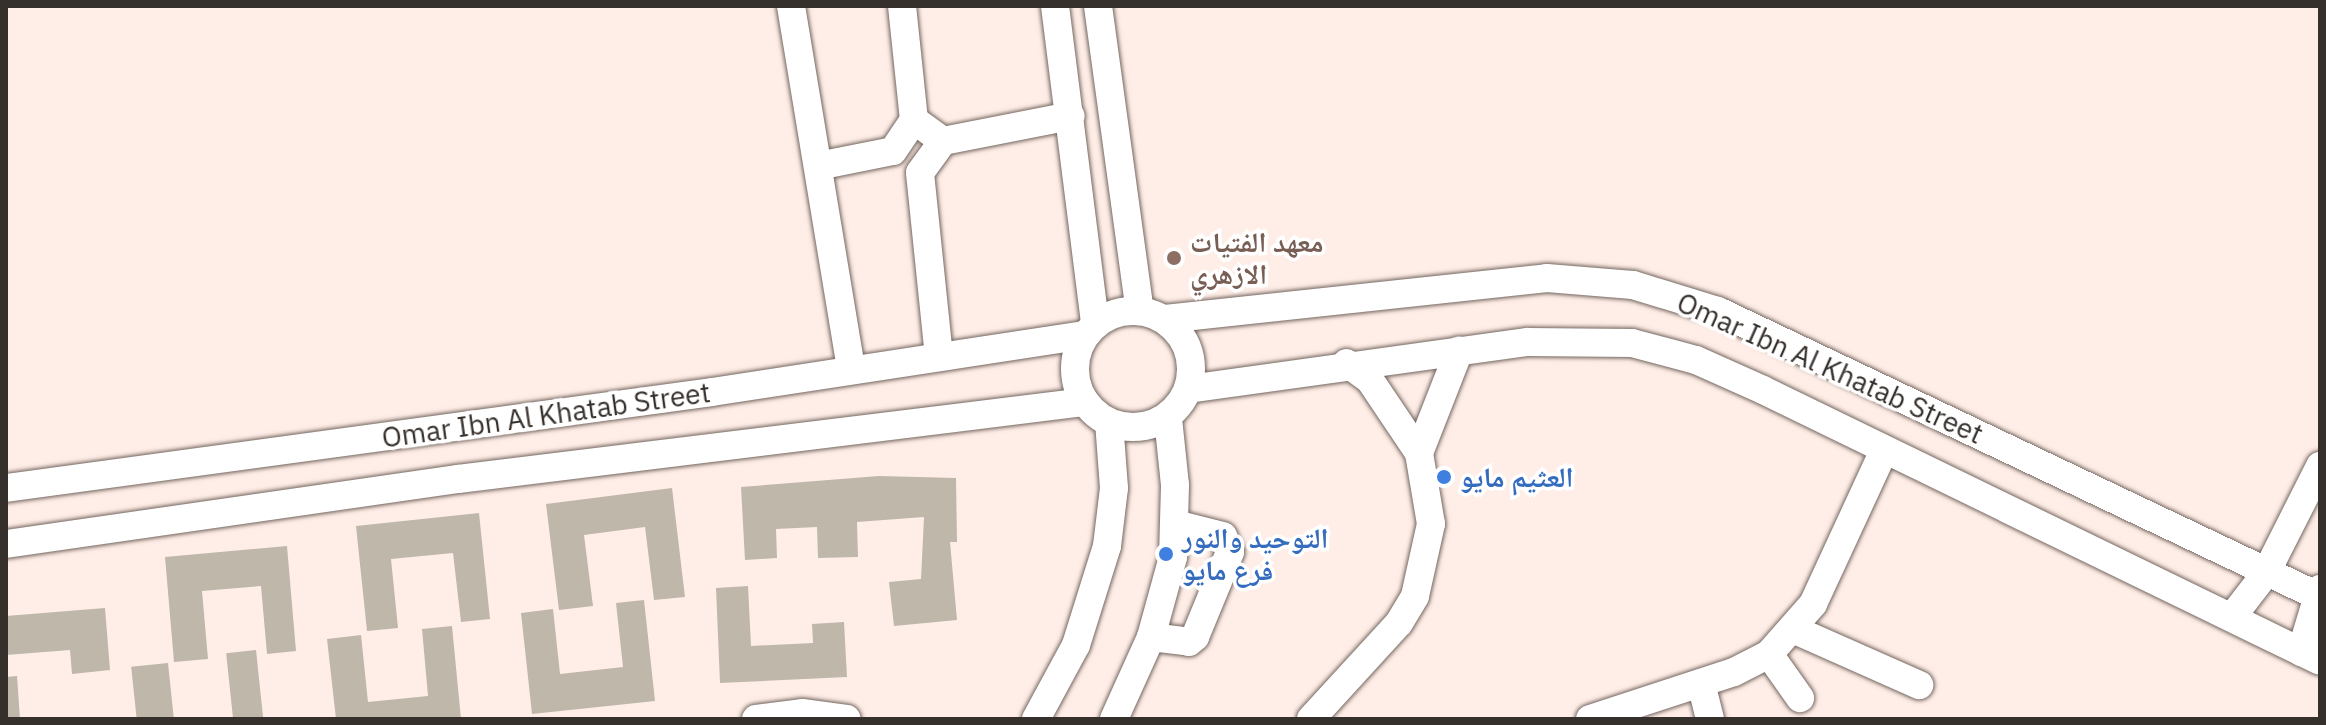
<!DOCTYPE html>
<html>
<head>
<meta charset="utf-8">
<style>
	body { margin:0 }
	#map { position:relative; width:2326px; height:725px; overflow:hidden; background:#ffeee7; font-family:"IBM Plex Sans","Noto Naskh Arabic",sans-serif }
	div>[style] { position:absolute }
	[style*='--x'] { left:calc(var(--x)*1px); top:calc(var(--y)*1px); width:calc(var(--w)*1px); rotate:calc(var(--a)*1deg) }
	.building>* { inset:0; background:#bfb7aa; transform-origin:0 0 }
	.roads { filter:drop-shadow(0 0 2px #746660) drop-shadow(0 0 2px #746660) }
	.minor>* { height:28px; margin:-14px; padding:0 14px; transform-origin:14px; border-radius:14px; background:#fff }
	.minor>.ring { margin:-14px; padding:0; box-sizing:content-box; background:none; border:28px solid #fff; border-radius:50% }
	.dots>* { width:22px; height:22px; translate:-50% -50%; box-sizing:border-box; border:4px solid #fff; border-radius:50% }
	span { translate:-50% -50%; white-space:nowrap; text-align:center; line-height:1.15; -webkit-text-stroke:7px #fff; paint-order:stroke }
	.education-label { font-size:28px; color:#785e54; font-weight:700 }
	.left { translate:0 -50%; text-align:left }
	.street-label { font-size:28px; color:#36302d }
	.shop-label { font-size:28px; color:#366cbe; font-weight:700 }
	.frame { position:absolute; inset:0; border:8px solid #36302d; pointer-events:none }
</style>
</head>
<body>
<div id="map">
	<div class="building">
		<i style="clip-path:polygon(879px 476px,956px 478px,957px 542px,950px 542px,957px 620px,894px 626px,889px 582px,921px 579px,924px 517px,857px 522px,858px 557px,818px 558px,817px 527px,776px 529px,777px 558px,745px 560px,741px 487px)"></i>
		<i style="clip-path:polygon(672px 488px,685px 597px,654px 600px,645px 527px,584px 535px,593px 606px,559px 610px,546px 504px)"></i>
		<i style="clip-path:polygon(479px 513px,490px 619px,461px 622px,453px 553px,391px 559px,398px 628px,367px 631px,356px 526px)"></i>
		<i style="clip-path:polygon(287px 546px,296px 651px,267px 654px,261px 586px,202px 591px,208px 659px,174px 662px,165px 557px)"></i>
		<i style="clip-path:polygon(748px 586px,751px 646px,813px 643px,812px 624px,844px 622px,847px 677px,720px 683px,716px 588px)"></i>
		<i style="clip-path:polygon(644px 600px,655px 701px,532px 714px,521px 613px,553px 609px,560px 674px,623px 667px,616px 603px)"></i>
		<i style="clip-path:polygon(105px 608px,110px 670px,72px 674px,70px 650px,6px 655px,6px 616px)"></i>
		<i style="clip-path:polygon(452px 626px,461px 719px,336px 719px,327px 639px,361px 635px,368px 702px,428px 696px,422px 629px)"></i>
		<i style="left:256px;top:650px;width:69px;height:30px;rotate:84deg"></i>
		<i style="left:168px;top:663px;width:56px;height:37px;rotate:84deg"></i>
		<i style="clip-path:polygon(17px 676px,20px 719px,6px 719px,6px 677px)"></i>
	</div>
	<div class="roads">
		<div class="minor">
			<i style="--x:791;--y:6;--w:369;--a:80.6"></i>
			<i style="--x:1055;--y:6;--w:321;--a:82.8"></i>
			<i style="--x:1098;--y:6;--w:308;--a:82.2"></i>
			<i style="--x:914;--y:120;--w:36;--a:36"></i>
			<i style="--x:943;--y:141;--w:39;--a:126"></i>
			<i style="--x:920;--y:173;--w:185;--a:84.1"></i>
			<i style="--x:943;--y:141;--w:130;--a:-11.1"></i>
			<i style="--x:818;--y:166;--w:76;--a:-11.3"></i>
			<i style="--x:893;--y:151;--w:37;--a:-56"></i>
			<i style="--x:914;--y:120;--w:115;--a:-96"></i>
			<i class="ring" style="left:1075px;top:311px;width:88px;height:88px"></i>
			<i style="--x:1165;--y:319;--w:384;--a:-6.1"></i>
			<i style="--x:1547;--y:278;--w:86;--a:4.7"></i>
			<i style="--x:1633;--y:285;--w:89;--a:17"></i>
			<i style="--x:1718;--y:311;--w:666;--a:25.41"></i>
			<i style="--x:1188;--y:389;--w:343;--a:-7.9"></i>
			<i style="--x:1528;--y:342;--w:104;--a:0.6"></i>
			<i style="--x:1632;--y:343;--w:66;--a:14.9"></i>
			<i style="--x:1696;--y:360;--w:73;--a:24.1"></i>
			<i style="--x:1763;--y:390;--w:619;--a:25.94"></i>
			<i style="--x:1419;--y:453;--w:110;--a:-68.6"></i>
			<i style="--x:6;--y:488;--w:712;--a:-7.74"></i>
			<i style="--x:712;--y:392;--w:378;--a:-8.7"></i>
			<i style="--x:6;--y:544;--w:457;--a:-8.2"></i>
			<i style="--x:458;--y:479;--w:632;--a:-7"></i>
			<i style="--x:2232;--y:617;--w:56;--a:-52.3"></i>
			<i style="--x:2266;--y:573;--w:120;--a:-63.2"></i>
			<i style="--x:1795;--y:630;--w:136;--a:23.9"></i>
			<i style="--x:1151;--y:637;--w:38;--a:7"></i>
			<i style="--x:1189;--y:642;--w:8;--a:-40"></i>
			<i style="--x:1195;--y:637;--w:92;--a:-67.6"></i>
			<i style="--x:1230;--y:552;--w:17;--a:-114"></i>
			<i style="--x:1223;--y:536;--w:49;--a:-166"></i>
			<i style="--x:2301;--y:652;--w:66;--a:-73.2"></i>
			<i style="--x:1769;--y:654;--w:54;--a:54.8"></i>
			<i style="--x:1701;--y:683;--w:37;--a:76"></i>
			<i style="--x:756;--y:719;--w:46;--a:-7.4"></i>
			<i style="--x:802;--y:713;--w:45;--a:7.6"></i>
			<i style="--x:1036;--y:719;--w:84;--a:-61.6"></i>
			<i style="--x:1076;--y:645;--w:104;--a:-72.6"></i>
			<i style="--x:1107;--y:546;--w:58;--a:-83.1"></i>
			<i style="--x:1114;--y:488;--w:66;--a:-94.3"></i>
			<i style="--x:1114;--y:719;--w:90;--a:-65.7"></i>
			<i style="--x:1151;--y:637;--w:83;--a:-74.6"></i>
			<i style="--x:1173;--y:557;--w:72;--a:-88.4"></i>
			<i style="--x:1175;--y:485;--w:67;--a:-96"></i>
			<i style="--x:1311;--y:719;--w:130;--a:-47.5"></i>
			<i style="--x:1399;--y:623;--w:31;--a:-59"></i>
			<i style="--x:1415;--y:596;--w:74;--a:-77.5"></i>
			<i style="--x:1431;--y:524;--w:72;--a:-99.6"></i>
			<i style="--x:1419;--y:453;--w:88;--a:-123.9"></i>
			<i style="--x:1370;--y:380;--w:29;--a:-144"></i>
			<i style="--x:1590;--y:719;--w:151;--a:-18.1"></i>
			<i style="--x:1734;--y:672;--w:39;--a:-27"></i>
			<i style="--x:1769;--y:654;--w:67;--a:-48.7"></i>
			<i style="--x:1813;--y:604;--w:170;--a:-65.2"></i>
		</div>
	</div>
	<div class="dots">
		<i style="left:1174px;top:258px;background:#8d6e63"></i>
		<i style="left:1444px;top:477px;background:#3f7fe0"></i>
		<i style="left:1166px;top:554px;background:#3f7fe0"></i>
	</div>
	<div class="education-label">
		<span class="left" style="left:1190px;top:258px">معهد الفتيات<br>الازهري</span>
	</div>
	<div class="street-label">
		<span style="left:1830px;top:368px;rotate:24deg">Omar Ibn Al Khatab Street</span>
		<span style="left:546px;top:415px;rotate:-8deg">Omar Ibn Al Khatab Street</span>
	</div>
	<div class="shop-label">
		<span class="left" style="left:1460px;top:477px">العثيم مايو</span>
		<span class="left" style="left:1182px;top:554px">التوحيد والنور<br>فرع مايو</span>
	</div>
	<div class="frame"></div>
</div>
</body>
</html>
